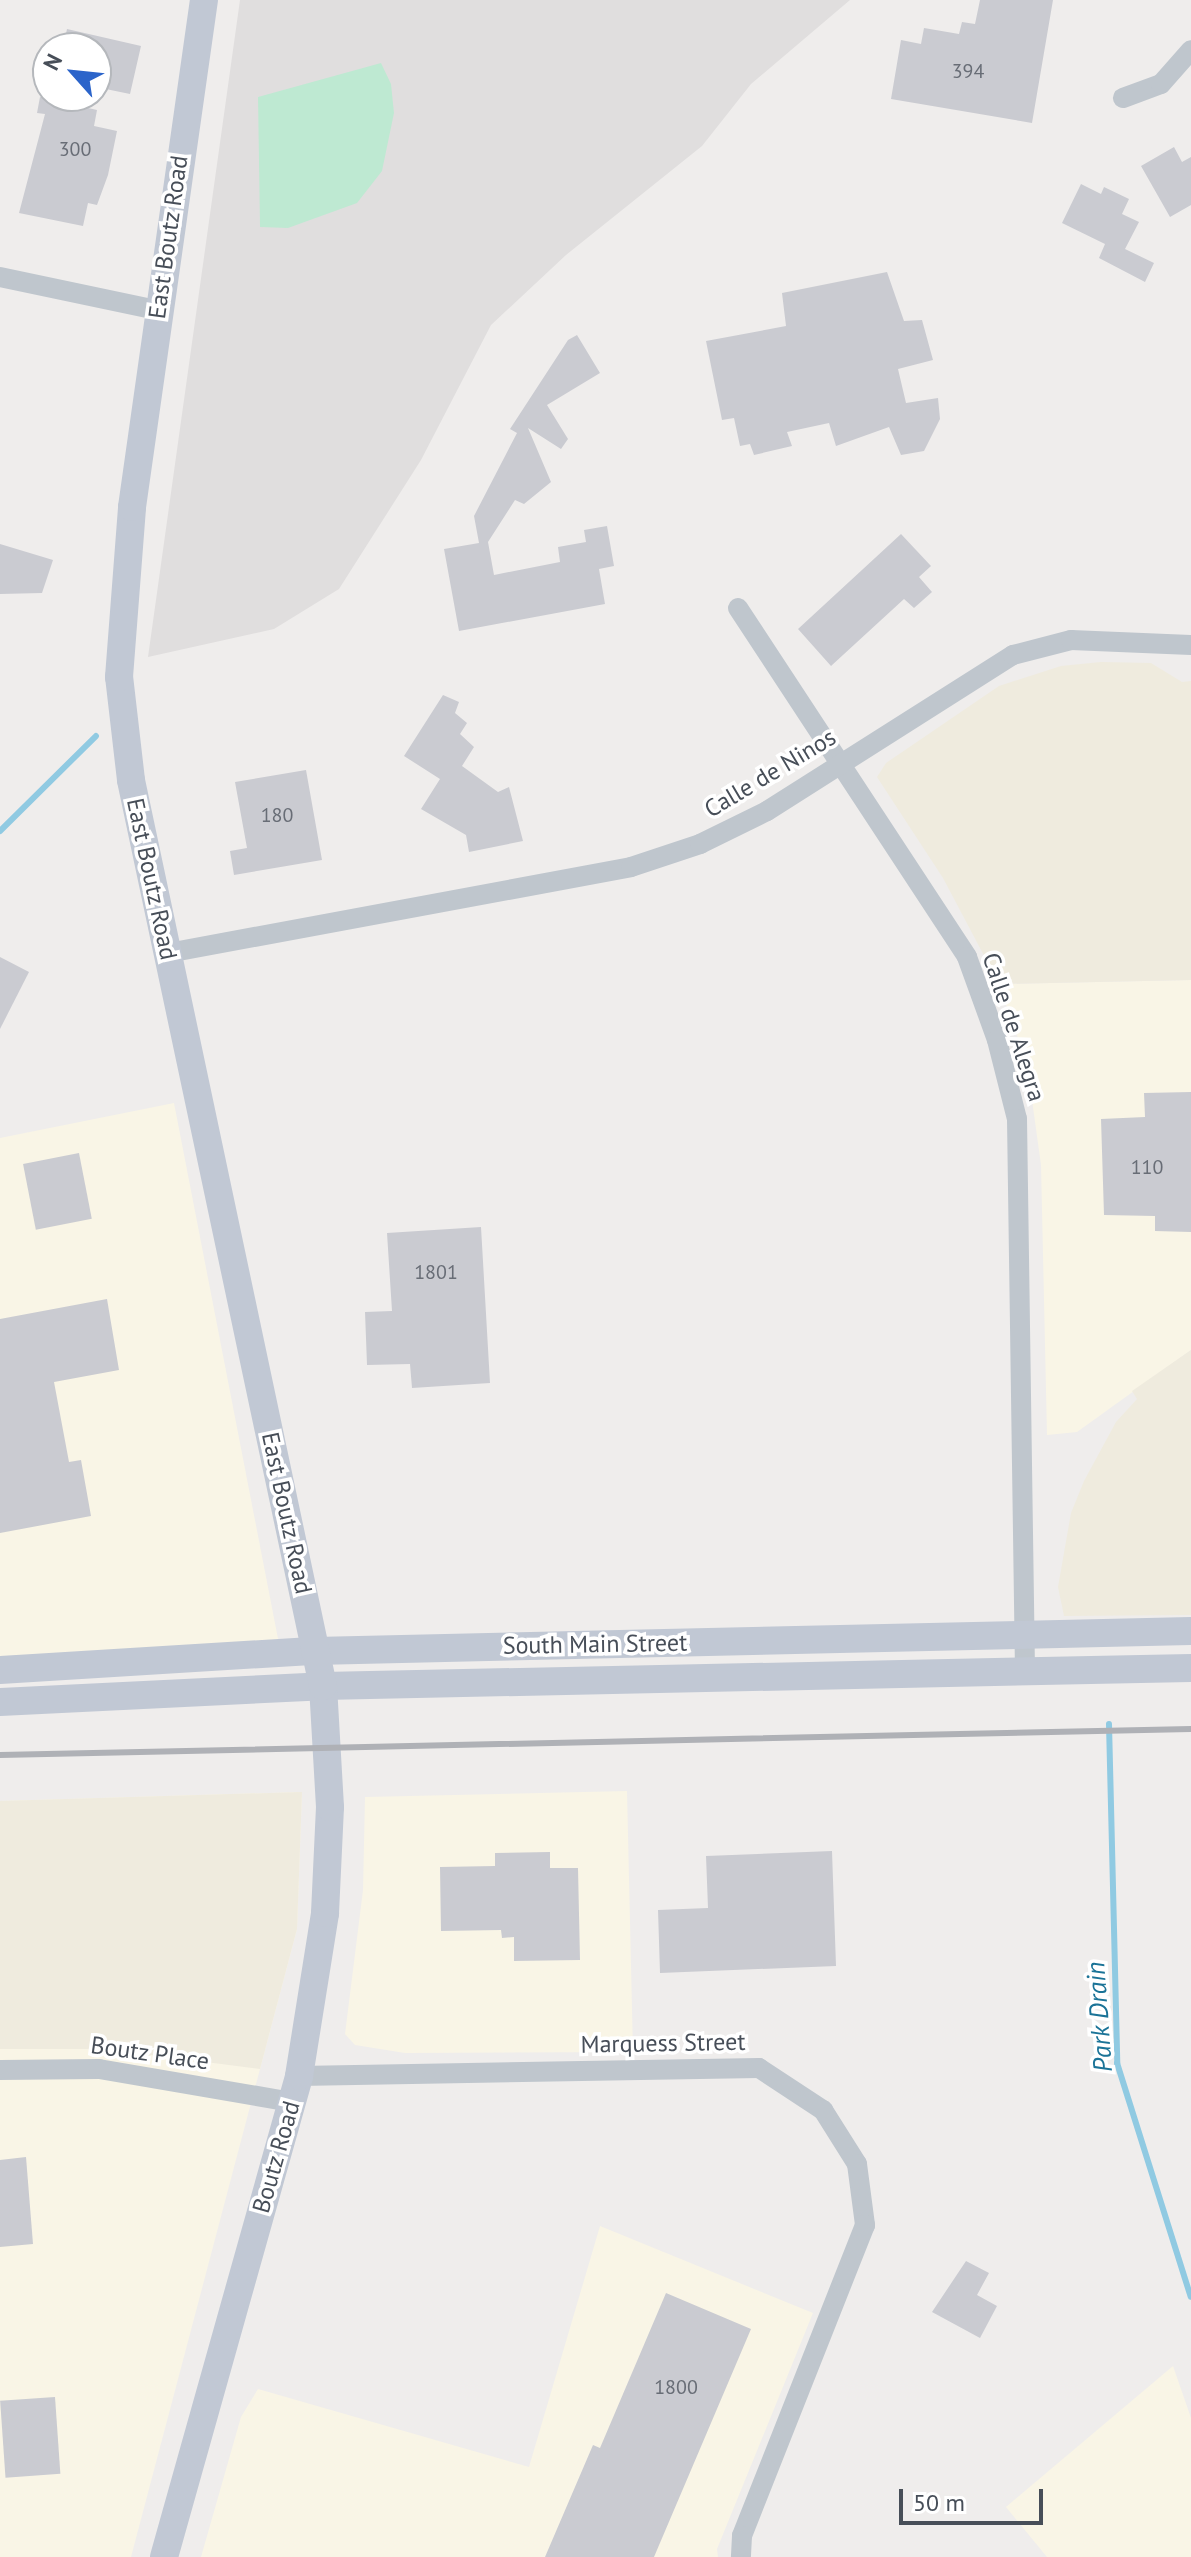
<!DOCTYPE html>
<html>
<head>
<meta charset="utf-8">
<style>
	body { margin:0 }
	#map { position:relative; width:1191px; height:2557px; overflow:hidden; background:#efedec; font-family:"PT Sans",sans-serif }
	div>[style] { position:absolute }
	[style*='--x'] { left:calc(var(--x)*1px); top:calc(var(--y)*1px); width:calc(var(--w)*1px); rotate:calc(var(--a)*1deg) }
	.commercial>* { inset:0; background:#f9f5e6 }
	.education>* { inset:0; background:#e0dede }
	.green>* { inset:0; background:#bee9d2 }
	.sand>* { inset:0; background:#efebde }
	.stream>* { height:6px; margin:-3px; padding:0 3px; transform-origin:3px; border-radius:3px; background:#90cae2 }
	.building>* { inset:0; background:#cacbd1; transform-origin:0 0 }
	.street>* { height:20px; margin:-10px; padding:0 10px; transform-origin:10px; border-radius:10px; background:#bfc6cd }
	.secondary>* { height:28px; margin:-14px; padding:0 14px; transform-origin:14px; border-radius:14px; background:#c1c8d4 }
	.rail>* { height:6px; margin:-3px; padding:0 3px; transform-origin:3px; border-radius:3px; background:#afb1b6 }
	span { translate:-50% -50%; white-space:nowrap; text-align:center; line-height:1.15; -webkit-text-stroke:7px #fff; paint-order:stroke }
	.number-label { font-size:20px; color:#686d76 }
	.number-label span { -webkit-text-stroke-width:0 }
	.street-label { font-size:24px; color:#474e58 }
	.water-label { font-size:26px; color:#1a7397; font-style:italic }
	.north { position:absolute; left:32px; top:32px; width:80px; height:80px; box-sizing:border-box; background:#fff; border:2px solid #b5b8bc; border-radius:50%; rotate:297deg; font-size:22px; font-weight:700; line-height:32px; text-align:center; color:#474e58 }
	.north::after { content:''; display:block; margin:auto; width:28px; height:36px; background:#2b64ca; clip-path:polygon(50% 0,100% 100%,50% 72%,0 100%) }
	.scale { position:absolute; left:899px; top:2489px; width:144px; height:36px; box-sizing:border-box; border:4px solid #474e58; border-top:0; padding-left:10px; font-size:24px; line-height:28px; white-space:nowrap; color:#474e58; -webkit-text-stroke:6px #fff; paint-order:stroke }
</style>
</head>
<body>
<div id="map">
	<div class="commercial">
		<i style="clip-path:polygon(1191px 980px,1191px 1350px,1077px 1432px,1047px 1435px,1041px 1165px,1027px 1064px,999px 984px)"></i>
		<i style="clip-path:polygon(174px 1103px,280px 1649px,0 1656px,0 1138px)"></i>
		<i style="clip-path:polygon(627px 1791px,633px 2052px,405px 2053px,355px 2045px,345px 2034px,363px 1890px,365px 1797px)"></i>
		<i style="clip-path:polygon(302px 1792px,297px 1929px,131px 2557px,0 2557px,0 1801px)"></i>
		<i style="clip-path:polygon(600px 2226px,813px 2313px,717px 2549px,718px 2557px,201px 2557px,241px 2417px,258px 2389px,529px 2467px)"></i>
		<i style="clip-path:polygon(1173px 2366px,1191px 2418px,1191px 2557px,1047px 2557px,1006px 2507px)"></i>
	</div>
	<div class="education">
		<i style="clip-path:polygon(240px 0,850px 0,751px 84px,702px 146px,566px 255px,491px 325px,421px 460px,339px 589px,274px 629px,148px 657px)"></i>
	</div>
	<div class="green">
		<i style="clip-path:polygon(381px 63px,391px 84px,394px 113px,382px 171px,357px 203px,288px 228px,260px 227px,258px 97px)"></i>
	</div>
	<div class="sand">
		<i style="clip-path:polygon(1101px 662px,1151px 663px,1182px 682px,1191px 681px,1191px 980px,999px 984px,943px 878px,877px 777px,886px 763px,999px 686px,1061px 666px)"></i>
		<i style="clip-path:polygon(1191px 1350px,1191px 1615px,1064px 1616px,1058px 1587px,1071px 1513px,1084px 1481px,1116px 1422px,1137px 1399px,1132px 1391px)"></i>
		<i style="clip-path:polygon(302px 1792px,297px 1929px,260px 2069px,105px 2049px,0 2049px,0 1801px)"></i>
	</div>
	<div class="stream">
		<i style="--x:0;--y:831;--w:135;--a:-44.7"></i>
		<i style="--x:1109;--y:1724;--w:339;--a:88.6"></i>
		<i style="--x:1117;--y:2063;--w:245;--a:72.5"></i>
	</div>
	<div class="building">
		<i style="clip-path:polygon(980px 0,1053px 0,1032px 123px,891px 99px,901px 40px,921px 44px,924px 28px,959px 34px,962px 22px,975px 24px)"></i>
		<i style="clip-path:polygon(67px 29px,141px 46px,130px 94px,96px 87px,96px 48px,63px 48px)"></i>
		<i style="clip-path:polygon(40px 97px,97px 110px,94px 126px,117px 131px,108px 175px,97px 205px,88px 203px,83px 226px,19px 213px,45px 114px,37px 113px)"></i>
		<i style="clip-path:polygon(1174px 147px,1182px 162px,1191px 157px,1191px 205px,1170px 217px,1141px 166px)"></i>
		<i style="clip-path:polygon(1081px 184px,1101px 194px,1104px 187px,1129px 199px,1122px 214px,1139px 222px,1125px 249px,1154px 263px,1145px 282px,1099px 258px,1105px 244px,1062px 223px)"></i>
		<i style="clip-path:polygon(887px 272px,904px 321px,922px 320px,933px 360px,898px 369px,906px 403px,938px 398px,940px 419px,924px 451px,901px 455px,889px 427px,836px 446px,829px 423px,787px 432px,792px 446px,754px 455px,750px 444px,740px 446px,734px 418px,722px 420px,706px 341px,786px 326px,782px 293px)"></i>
		<i style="clip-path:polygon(577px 335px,600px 373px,547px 405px,568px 439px,561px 449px,528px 428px,551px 482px,524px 504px,515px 500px,488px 542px,494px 575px,560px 562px,558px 547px,586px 542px,584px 530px,607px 526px,614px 566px,599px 569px,605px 604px,459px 631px,444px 549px,479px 543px,474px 516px,517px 433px,510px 429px,568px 340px)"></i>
		<i style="clip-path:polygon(901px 534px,931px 566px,919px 577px,932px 592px,914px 608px,904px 599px,831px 666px,798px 629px)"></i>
		<i style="clip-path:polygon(0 544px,53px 560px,42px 593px,0 594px)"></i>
		<i style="clip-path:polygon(443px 695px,459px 702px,455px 713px,467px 723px,460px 734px,474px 747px,462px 766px,498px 792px,509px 787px,523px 841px,469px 852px,466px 835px,421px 809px,440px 779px,404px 756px)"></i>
		<i style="clip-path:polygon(306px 770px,322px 860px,234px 875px,230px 851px,247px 848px,235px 782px)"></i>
		<i style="clip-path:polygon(0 957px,29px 972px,0 1029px)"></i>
		<i style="clip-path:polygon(1191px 1092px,1191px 1232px,1155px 1231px,1155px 1216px,1104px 1215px,1101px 1119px,1145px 1117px,1144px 1093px)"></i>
		<i style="left:79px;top:1153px;width:67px;height:57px;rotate:79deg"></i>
		<i style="clip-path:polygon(481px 1227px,490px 1383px,412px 1388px,410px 1364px,367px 1365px,365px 1312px,392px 1311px,387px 1233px)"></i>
		<i style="clip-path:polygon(107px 1299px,119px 1370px,54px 1382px,69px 1462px,81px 1460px,91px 1516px,0 1533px,0 1319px)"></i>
		<i style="clip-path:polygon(832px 1851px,836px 1966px,660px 1973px,658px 1910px,708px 1908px,706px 1856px)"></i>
		<i style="clip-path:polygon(550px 1852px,550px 1868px,578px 1868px,580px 1960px,514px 1961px,514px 1937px,502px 1938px,501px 1930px,441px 1931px,440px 1867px,495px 1866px,495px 1853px)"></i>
		<i style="clip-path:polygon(26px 2157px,33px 2244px,0 2247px,0 2160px)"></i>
		<i style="clip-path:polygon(966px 2261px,989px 2273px,977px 2295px,997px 2306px,980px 2338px,932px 2312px)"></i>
		<i style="clip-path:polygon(666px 2293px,751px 2329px,654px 2557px,545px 2557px,593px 2445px,600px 2448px)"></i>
		<i style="left:55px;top:2397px;width:77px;height:55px;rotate:86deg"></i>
	</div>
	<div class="street">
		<i style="--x:1123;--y:98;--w:40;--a:-20.2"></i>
		<i style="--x:1161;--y:84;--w:45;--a:-48.6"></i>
		<i style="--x:0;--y:277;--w:160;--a:11.9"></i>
		<i style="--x:738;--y:608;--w:417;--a:56.7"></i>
		<i style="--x:967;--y:957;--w:88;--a:70.1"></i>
		<i style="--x:997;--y:1040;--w:81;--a:75.8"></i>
		<i style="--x:1017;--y:1119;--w:554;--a:89.17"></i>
		<i style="--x:168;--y:953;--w:471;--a:-10.5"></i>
		<i style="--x:631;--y:867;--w:73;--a:-18.4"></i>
		<i style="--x:700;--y:844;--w:75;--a:-26.2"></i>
		<i style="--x:767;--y:811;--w:291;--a:-32.4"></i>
		<i style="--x:1013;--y:655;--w:60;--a:-14.5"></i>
		<i style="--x:1071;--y:640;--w:120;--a:2.4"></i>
		<i style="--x:0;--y:2070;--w:99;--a:-0.6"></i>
		<i style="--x:99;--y:2069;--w:196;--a:9.7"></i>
		<i style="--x:299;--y:2076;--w:460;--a:-1"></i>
		<i style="--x:759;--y:2068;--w:77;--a:33.3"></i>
		<i style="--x:823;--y:2110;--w:64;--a:57.8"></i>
		<i style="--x:857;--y:2164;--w:62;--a:82.5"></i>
		<i style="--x:865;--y:2225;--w:334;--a:111.6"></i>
		<i style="--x:742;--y:2536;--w:21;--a:93"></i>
	</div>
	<div class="secondary">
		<i style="--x:0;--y:1670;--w:316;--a:-3.5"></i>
		<i style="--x:315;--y:1651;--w:876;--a:-1.31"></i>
		<i style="--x:0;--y:1702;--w:323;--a:-2.8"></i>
		<i style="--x:323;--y:1686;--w:868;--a:-1.19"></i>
		<i style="--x:164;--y:2557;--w:500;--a:-74.3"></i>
		<i style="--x:299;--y:2076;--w:165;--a:-80.9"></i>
		<i style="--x:325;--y:1913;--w:106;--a:-87.3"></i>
		<i style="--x:330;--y:1807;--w:121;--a:-93.3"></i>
		<i style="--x:323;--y:1686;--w:926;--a:-101.97"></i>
		<i style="--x:131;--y:780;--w:104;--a:-96.6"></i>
		<i style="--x:119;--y:677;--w:170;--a:-85.6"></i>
		<i style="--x:132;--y:507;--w:512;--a:-81.92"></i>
	</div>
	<div class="rail">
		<i style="--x:0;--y:1755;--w:1191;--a:-1.25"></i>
	</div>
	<div class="number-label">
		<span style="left:968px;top:71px">394</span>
		<span style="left:75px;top:149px">300</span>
		<span style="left:277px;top:815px">180</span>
		<span style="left:1147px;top:1167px">110</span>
		<span style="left:436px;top:1272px">1801</span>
		<span style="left:676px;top:2387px">1800</span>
	</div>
	<div class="street-label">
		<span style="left:168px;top:237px;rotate:-82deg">East Boutz Road</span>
		<span style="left:770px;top:773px;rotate:-31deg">Calle de Ninos</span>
		<span style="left:152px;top:879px;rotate:78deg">East Boutz Road</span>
		<span style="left:1014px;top:1027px;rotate:72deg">Calle de Alegra</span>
		<span style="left:287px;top:1513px;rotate:78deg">East Boutz Road</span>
		<span style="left:595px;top:1644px;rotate:-1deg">South Main Street</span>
		<span style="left:663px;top:2043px;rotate:-1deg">Marquess Street</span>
		<span style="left:150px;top:2053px;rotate:8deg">Boutz Place</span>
		<span style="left:276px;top:2157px;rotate:-74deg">Boutz Road</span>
	</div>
	<div class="water-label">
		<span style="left:1099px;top:2017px;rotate:-94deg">Park Drain</span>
	</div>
	<div class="north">N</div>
	<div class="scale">50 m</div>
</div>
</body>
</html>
